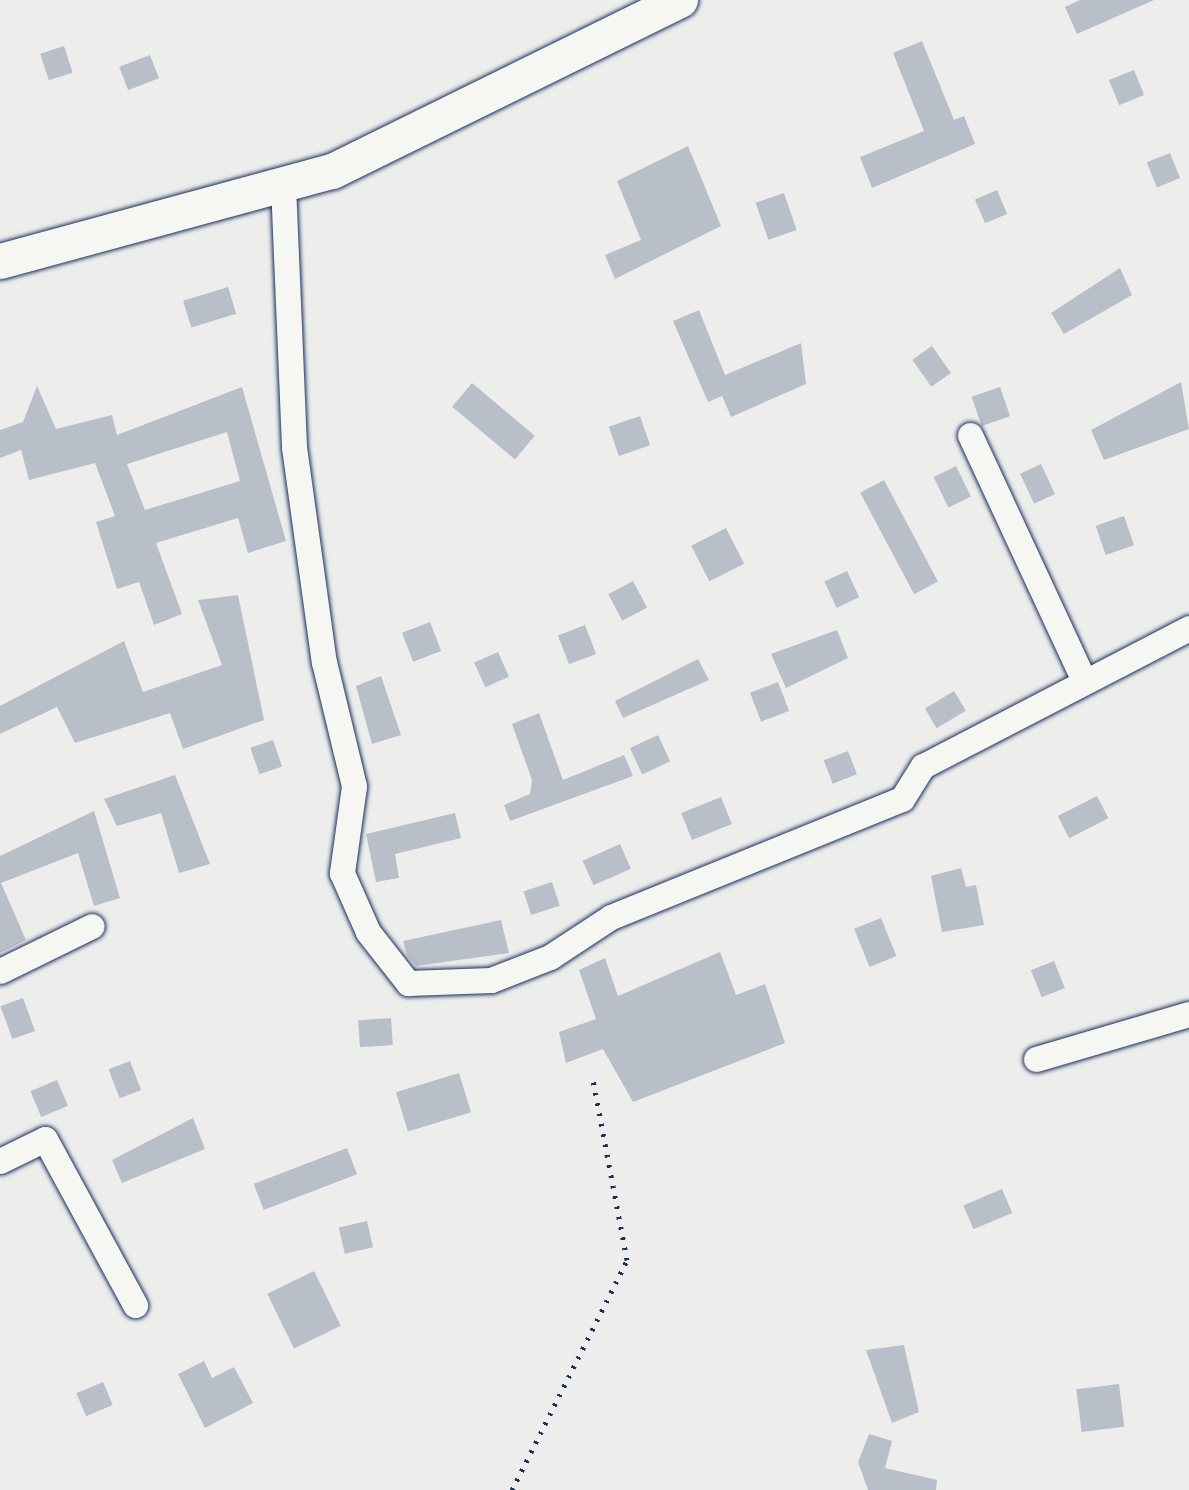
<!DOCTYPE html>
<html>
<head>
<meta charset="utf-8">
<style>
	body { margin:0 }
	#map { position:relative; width:1189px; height:1490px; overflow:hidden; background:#edeeec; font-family:Delius,sans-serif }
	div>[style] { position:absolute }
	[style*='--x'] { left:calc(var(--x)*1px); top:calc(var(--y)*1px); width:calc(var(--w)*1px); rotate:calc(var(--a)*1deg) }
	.building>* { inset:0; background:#b9bfc8; transform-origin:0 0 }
	.path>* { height:5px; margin-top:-2.5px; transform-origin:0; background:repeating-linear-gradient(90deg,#1b2f5e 0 2.5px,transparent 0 10.5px) }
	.roads { filter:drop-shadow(0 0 2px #1b2f5e) drop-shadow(0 0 2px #1b2f5e) }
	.minor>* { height:25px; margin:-12.5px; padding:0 12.5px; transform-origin:12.5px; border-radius:12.5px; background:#f6f6f2 }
	.secondary>* { height:35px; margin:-17.5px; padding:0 17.5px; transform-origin:17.5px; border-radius:17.5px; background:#f6f6f2 }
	span { translate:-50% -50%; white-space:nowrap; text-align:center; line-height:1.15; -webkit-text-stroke:8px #f6f6f2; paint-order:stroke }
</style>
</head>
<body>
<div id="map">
	<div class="building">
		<i style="clip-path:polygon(1080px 0,1154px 0,1077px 34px,1065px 7px)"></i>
		<i style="clip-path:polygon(922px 41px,954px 120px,964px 116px,975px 144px,872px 188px,860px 157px,924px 131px,893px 53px)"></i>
		<i style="left:64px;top:46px;width:28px;height:25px;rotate:72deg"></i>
		<i style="left:150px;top:55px;width:25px;height:33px;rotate:69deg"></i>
		<i style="left:1134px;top:70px;width:27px;height:27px;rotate:68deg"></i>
		<i style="clip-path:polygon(688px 146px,721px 226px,615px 279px,605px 255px,641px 240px,617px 181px)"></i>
		<i style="left:1170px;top:153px;width:27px;height:25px;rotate:68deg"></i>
		<i style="left:997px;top:190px;width:26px;height:24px;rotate:67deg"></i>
		<i style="left:784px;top:193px;width:39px;height:30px;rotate:71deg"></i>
		<i style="clip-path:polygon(1120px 268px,1132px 295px,1064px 334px,1051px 313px)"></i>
		<i style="left:228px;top:287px;width:28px;height:47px;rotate:73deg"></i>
		<i style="clip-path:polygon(699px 310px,725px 375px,801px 343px,806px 384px,731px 417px,722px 396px,708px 402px,673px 321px)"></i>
		<i style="left:932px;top:346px;width:33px;height:24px;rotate:55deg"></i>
		<i style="clip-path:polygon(1181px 382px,1189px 429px,1104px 460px,1091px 430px)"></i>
		<i style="left:472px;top:383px;width:82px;height:31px;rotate:40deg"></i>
		<i style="clip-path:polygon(evenodd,37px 386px,56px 429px,112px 415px,117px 435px,242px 387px,286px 541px,248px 553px,238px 518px,156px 543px,182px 614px,154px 625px,139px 582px,117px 589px,96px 522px,115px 516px,95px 463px,29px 480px,21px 450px,0 458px,0 430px,23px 422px,37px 386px,227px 432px,240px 481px,145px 510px,127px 464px,227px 432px)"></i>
		<i style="left:1000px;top:387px;width:31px;height:30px;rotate:71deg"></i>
		<i style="left:640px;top:416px;width:31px;height:33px;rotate:71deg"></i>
		<i style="left:1041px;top:464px;width:33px;height:23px;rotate:65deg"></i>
		<i style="left:956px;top:466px;width:34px;height:25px;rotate:64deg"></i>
		<i style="left:884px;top:480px;width:115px;height:27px;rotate:62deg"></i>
		<i style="left:1124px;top:516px;width:31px;height:30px;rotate:71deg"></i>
		<i style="left:726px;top:528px;width:40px;height:39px;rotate:63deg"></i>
		<i style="left:847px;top:571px;width:29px;height:25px;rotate:65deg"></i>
		<i style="left:633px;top:581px;width:30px;height:28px;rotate:62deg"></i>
		<i style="clip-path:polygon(238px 595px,264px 720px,183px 749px,170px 713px,75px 743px,57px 707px,0 734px,0 706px,124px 641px,143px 692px,222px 665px,198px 600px)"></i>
		<i style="left:430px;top:622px;width:31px;height:30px;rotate:69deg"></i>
		<i style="left:585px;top:625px;width:31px;height:29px;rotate:69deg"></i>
		<i style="clip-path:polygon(837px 630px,848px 658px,786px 688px,771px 654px)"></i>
		<i style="left:498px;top:652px;width:27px;height:26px;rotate:66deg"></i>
		<i style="clip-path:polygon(698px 659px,709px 680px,623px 718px,615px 701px)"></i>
		<i style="clip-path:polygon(381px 676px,401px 735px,372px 744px,356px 686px)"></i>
		<i style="left:778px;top:682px;width:31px;height:30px;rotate:69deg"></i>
		<i style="left:954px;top:691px;width:23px;height:34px;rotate:59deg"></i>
		<i style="clip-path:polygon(539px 713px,563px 780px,624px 755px,633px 776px,510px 821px,504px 805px,530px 794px,532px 780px,512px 724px)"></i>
		<i style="left:658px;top:735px;width:29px;height:31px;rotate:65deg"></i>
		<i style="left:273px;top:740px;width:28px;height:24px;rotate:71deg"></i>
		<i style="left:848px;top:751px;width:25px;height:26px;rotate:69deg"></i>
		<i style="clip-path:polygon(175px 775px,210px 864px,179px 873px,161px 813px,117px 826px,104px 799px)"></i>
		<i style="left:1097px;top:796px;width:25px;height:44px;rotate:63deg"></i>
		<i style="left:721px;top:797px;width:29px;height:43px;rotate:68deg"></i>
		<i style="clip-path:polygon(94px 811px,120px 898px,94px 906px,78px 853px,1px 883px,26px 940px,0 953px,0 856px)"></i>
		<i style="clip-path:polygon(455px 813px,461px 838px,395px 854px,399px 878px,376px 882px,366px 834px)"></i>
		<i style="left:620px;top:844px;width:27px;height:41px;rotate:66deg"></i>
		<i style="clip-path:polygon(961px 868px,966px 887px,976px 885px,984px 925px,942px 932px,931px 876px)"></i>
		<i style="left:552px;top:882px;width:25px;height:30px;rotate:72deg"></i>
		<i style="left:881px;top:918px;width:41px;height:29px;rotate:68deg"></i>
		<i style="clip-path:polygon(501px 920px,509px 953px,416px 966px,407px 955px,403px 941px)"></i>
		<i style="clip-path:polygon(720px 952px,736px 995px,765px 984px,785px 1043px,633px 1102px,603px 1049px,566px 1063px,559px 1032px,596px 1019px,579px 970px,605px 958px,618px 996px)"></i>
		<i style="left:1054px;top:961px;width:29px;height:25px;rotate:68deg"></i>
		<i style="left:23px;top:998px;width:35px;height:24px;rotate:70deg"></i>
		<i style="left:391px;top:1018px;width:27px;height:33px;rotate:86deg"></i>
		<i style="left:130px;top:1061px;width:31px;height:23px;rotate:69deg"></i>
		<i style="left:459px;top:1073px;width:41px;height:66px;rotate:73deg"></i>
		<i style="left:57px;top:1080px;width:28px;height:29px;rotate:67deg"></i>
		<i style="clip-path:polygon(193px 1118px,205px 1149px,122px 1183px,112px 1160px)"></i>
		<i style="left:347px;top:1148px;width:28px;height:100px;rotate:69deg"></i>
		<i style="left:1002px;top:1189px;width:26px;height:42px;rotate:67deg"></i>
		<i style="left:367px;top:1221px;width:27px;height:29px;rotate:77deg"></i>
		<i style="left:314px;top:1271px;width:61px;height:52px;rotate:64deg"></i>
		<i style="clip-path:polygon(904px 1345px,919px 1412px,892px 1423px,866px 1350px)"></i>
		<i style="clip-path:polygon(204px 1361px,212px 1378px,234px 1367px,253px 1403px,205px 1428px,178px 1374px)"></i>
		<i style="left:103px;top:1382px;width:25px;height:29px;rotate:67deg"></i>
		<i style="left:1119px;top:1384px;width:43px;height:43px;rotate:83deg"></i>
		<i style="clip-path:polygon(869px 1434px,892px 1441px,885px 1468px,937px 1480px,936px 1490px,868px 1490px,858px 1462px)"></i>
	</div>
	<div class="path">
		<i style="--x:512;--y:1490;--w:257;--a:-63.4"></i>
		<i style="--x:627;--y:1260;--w:188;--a:-100.7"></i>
	</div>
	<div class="roads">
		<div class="minor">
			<i style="--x:283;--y:184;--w:263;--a:87.6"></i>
			<i style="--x:294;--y:447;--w:217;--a:82.1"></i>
			<i style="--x:324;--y:662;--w:128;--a:76.4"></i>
			<i style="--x:354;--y:786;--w:88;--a:97.9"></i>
			<i style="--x:342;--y:873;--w:64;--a:66.2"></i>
			<i style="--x:368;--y:932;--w:65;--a:51.9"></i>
			<i style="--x:408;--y:983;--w:83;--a:-2.1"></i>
			<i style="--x:491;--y:980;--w:63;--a:-21.3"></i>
			<i style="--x:550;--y:957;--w:73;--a:-33.3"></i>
			<i style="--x:611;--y:917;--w:314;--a:-22.1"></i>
			<i style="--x:902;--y:799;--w:39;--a:-58"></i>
			<i style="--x:923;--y:766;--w:300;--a:-27.4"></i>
			<i style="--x:970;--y:435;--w:271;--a:65.1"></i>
			<i style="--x:0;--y:971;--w:102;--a:-26.1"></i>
			<i style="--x:1036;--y:1059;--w:159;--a:-16.4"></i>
			<i style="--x:0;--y:1161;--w:50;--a:-26.1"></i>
			<i style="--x:45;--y:1139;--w:189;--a:61.5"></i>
		</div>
		<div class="secondary">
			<i style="--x:0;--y:261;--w:344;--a:-15.2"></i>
			<i style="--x:332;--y:171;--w:388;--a:-26.2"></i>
		</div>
	</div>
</div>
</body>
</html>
